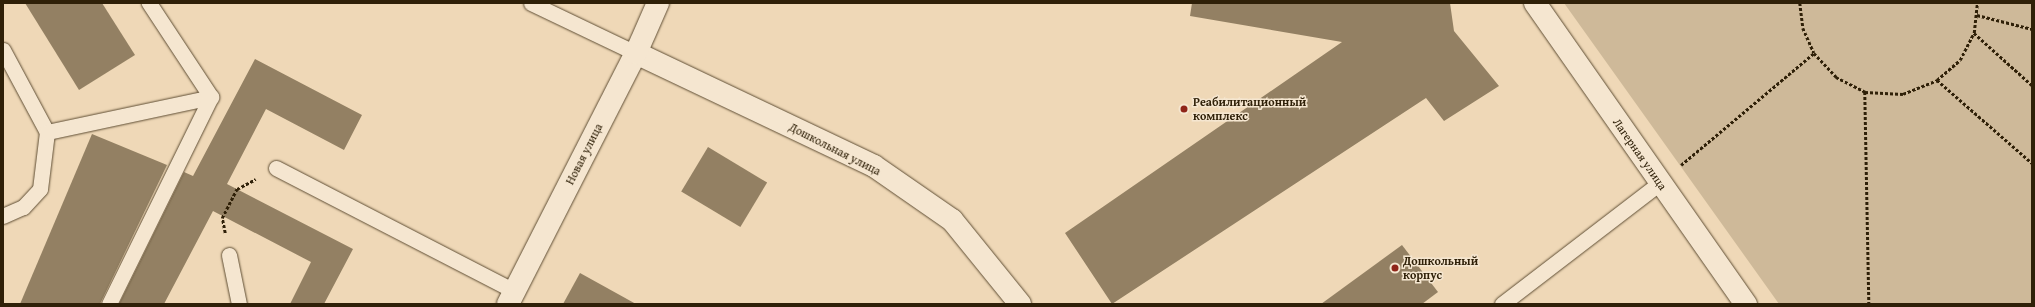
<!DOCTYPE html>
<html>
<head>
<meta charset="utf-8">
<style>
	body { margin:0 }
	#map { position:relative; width:2035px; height:307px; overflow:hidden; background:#efd8b7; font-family:"Gentium Book Plus",serif }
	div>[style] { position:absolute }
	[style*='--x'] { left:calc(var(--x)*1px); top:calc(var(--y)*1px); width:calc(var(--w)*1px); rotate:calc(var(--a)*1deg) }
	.green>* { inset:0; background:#ceb999 }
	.building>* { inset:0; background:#938063; transform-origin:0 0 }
	.path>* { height:2.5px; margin-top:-1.25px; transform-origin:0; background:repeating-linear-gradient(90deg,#2f2008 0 3px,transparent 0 5px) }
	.roads { filter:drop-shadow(0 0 1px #5f4e34) drop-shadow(0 0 1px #5f4e34) }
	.lane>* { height:15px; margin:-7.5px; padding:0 7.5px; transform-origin:7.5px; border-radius:7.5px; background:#f5e6d0 }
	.street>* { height:22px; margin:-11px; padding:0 11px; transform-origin:11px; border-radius:11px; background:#f5e6d0 }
	.dots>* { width:11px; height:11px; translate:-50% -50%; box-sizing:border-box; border:2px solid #f5e6d0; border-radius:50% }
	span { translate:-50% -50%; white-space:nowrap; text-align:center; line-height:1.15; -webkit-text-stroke:3px #f5e6d0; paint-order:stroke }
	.poi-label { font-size:12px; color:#2f2008; font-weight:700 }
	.left { translate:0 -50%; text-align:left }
	.street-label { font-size:12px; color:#2f2008 }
	.frame { position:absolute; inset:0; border:4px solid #2f2008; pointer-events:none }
</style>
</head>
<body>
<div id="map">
	<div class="green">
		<i style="clip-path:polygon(1564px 3px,2032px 3px,2032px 304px,1779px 304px)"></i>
	</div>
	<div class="building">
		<i style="clip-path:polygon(25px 3px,102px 3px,135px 55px,79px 90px)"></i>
		<i style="clip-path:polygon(1192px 3px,1450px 3px,1454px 31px,1499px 86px,1444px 121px,1426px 98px,1112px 304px,1065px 233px,1342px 42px,1190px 16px)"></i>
		<i style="clip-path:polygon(255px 59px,362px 115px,344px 150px,266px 109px,227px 184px,353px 249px,324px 304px,290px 304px,311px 262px,213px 211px,164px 304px,119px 304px,184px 172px,193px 176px)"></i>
		<i style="clip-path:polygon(92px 134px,167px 165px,100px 304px,20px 304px)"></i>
		<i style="left:708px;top:147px;width:69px;height:52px;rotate:31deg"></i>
		<i style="clip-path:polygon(1402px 245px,1438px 292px,1422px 304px,1321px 304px)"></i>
		<i style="clip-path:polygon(580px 273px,636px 304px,563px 304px)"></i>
	</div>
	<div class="path">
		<i style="--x:1800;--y:3;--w:25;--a:83"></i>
		<i style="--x:1803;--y:28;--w:27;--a:66"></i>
		<i style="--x:1814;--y:53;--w:33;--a:47"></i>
		<i style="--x:1836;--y:77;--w:33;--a:27"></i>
		<i style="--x:1865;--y:92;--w:38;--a:3"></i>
		<i style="--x:1903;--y:94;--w:37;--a:-22"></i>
		<i style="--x:1937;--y:80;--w:30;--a:-41"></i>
		<i style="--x:1960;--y:60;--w:30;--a:-63"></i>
		<i style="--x:1974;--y:33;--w:30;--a:-84"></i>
		<i style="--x:1977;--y:15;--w:57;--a:14.3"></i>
		<i style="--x:1974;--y:33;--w:78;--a:41.9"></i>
		<i style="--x:1937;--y:80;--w:126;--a:41.1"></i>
		<i style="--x:1865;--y:92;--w:212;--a:88.9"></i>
		<i style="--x:1681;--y:165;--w:174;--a:-40.1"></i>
		<i style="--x:225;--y:233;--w:15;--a:-101"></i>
		<i style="--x:222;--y:218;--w:33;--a:-63"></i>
		<i style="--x:237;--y:189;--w:21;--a:-28"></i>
	</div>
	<div class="roads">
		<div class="lane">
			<i style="--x:531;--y:3;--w:116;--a:25.5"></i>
			<i style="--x:3;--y:50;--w:93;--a:61.8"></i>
			<i style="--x:47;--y:132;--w:57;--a:97"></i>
			<i style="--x:40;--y:189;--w:25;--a:133"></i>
			<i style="--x:23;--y:207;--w:22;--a:156"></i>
			<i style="--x:47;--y:132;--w:168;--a:-12"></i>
			<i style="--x:276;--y:168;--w:268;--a:27.3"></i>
			<i style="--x:229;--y:255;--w:50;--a:78.5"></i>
			<i style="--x:109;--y:304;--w:231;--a:-63.8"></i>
			<i style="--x:211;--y:97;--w:113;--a:-123.4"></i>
			<i style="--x:1502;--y:304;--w:200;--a:-37.5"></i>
		</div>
		<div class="street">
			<i style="--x:1535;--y:3;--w:368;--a:55"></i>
			<i style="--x:636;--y:53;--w:263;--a:25.4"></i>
			<i style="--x:874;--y:166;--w:95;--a:34.7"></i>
			<i style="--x:952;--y:220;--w:108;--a:51"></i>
			<i style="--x:508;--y:304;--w:282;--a:-63"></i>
			<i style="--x:636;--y:53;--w:55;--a:-66.3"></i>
		</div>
	</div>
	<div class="dots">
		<i style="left:1184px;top:109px;background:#8f2418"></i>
		<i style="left:1395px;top:268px;background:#8f2418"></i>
	</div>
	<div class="poi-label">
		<span class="left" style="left:1193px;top:109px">Реабилитационный<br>комплекс</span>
		<span class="left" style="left:1403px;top:268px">Дошкольный<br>корпус</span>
	</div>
	<div class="street-label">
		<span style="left:835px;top:149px;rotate:27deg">Дошкольная улица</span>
		<span style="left:584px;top:154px;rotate:-63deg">Новая улица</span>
		<span style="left:1640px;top:154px;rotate:55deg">Лагерная улица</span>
	</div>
	<div class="frame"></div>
</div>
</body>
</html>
